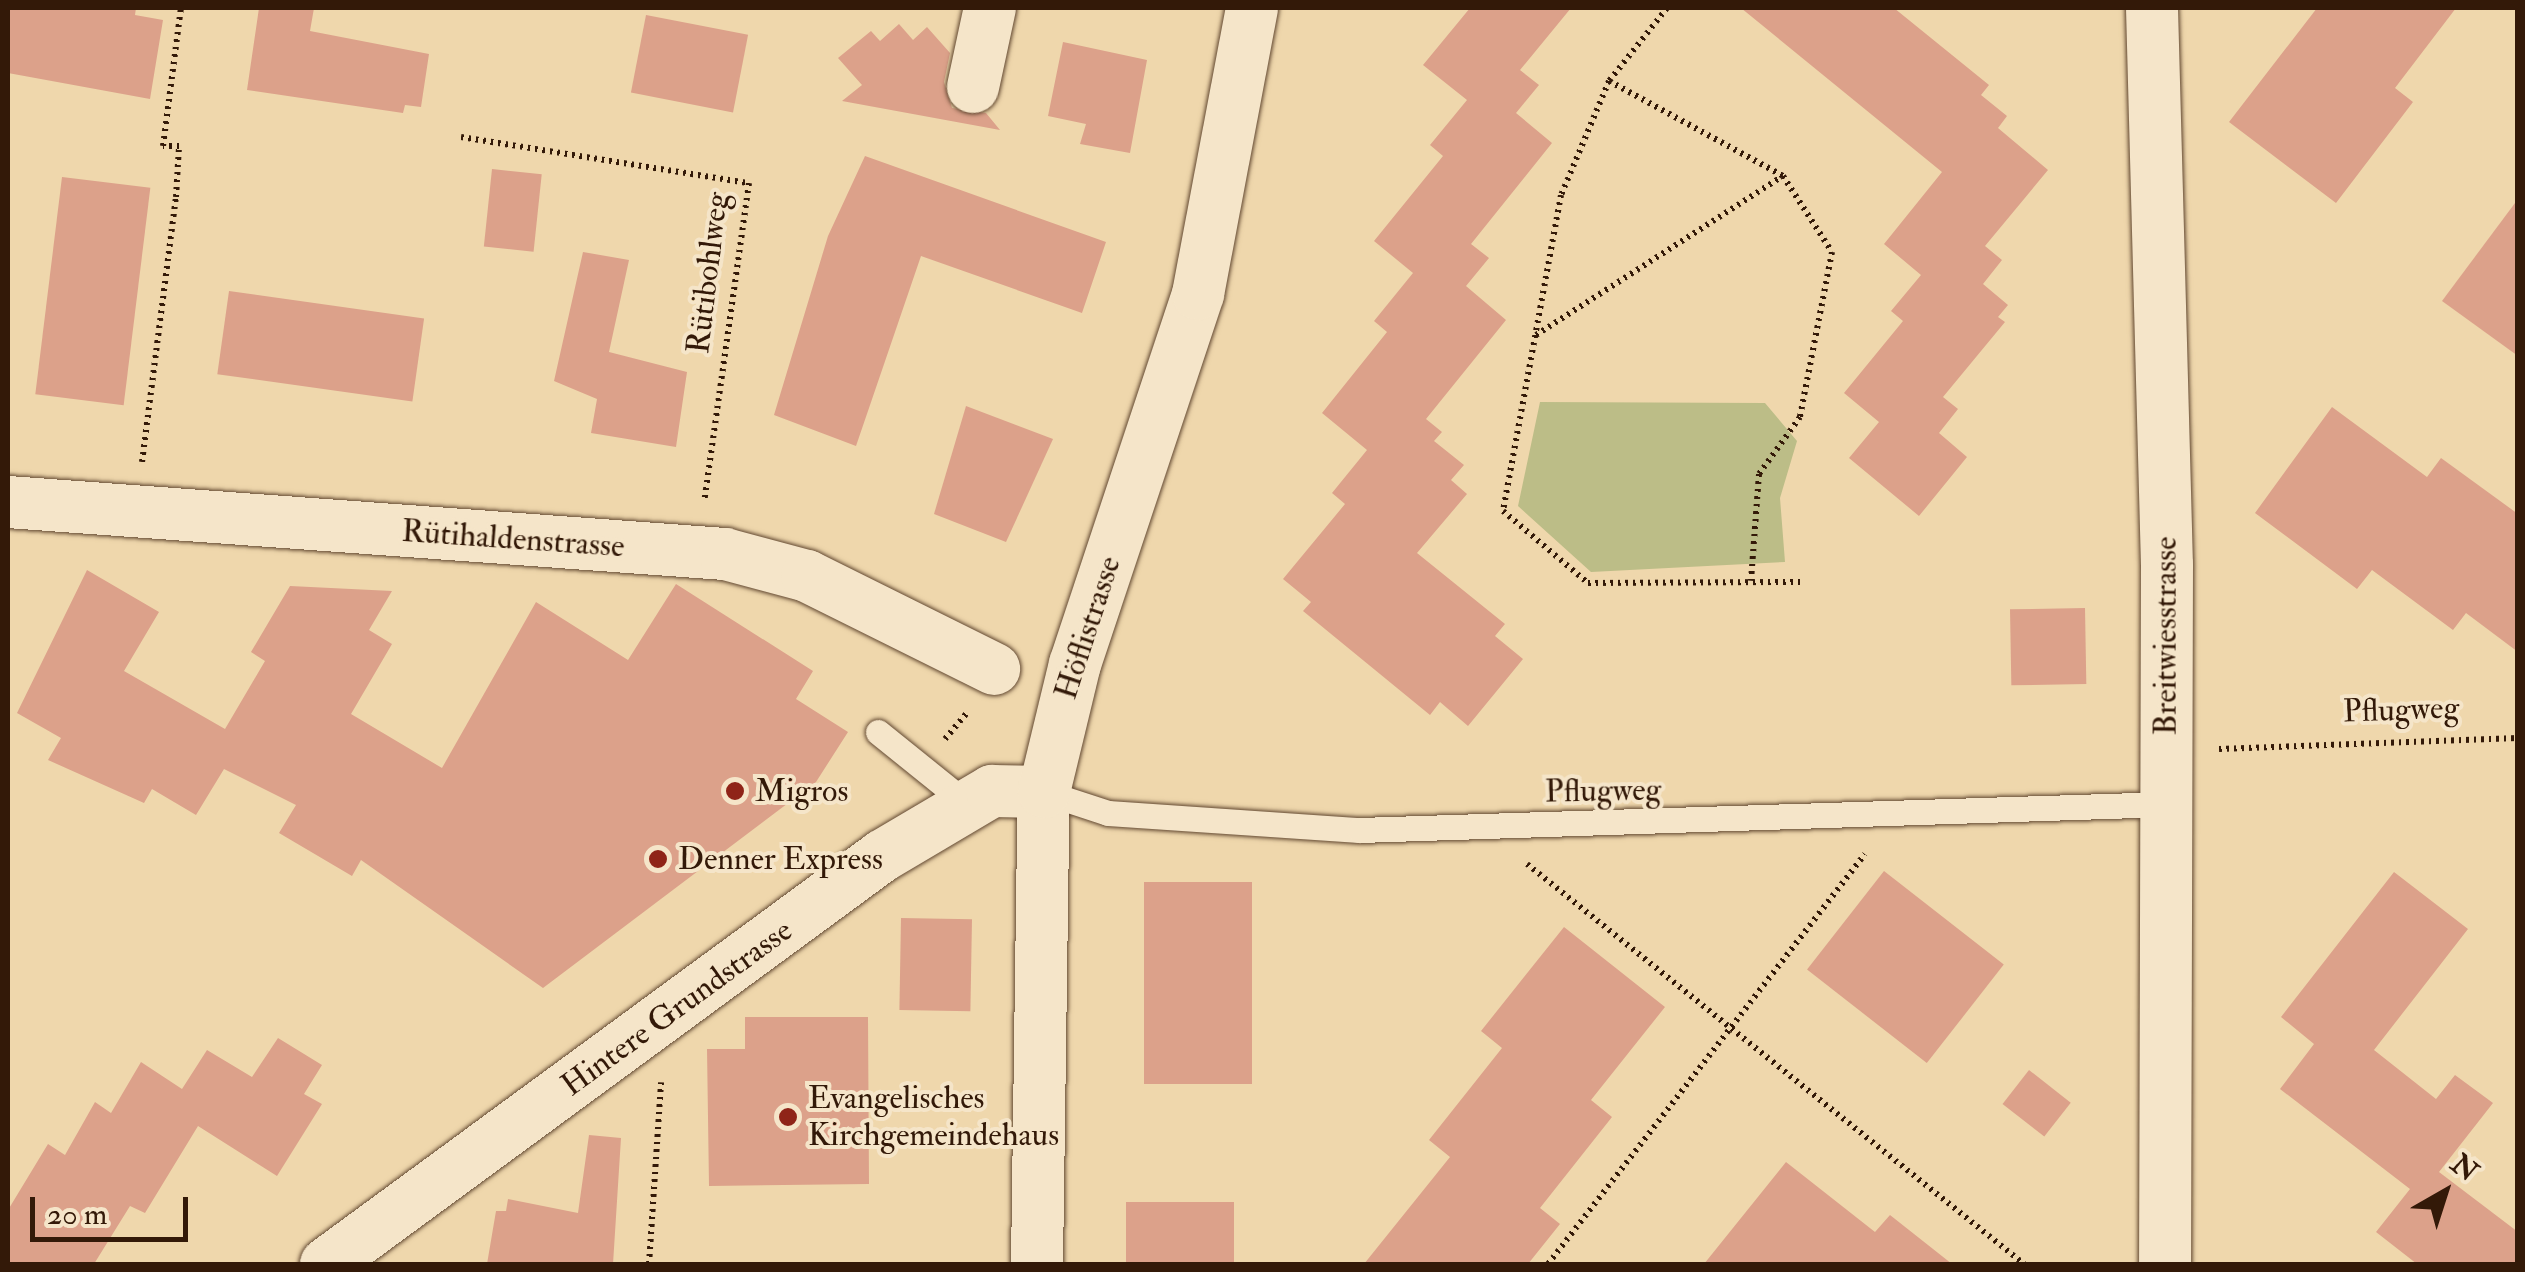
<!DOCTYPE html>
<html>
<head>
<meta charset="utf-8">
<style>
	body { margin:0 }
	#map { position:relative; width:2525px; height:1272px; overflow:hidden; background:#efd7ac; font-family:"IM FELL Double Pica",serif }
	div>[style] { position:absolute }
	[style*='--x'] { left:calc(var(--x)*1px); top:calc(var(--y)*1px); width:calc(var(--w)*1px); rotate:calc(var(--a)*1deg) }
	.green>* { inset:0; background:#bcbd87 }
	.building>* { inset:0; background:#dca18a; transform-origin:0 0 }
	.path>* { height:6px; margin-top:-3px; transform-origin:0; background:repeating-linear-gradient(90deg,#331908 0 2.5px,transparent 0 7.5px) }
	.roads { filter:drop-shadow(0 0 2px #624831) drop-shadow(0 0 2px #624831) }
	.service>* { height:25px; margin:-12.5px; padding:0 12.5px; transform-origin:12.5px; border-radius:12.5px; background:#f5e5c9 }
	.minor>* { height:52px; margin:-26px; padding:0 26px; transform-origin:26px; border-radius:26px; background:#f5e5c9 }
	.dots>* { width:28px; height:28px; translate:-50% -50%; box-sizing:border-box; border:5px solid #f5e5c9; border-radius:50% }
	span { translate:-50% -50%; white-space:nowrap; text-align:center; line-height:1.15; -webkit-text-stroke:8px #f5e5c9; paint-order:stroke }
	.street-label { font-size:32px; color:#331908 }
	.poi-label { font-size:32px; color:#331908 }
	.left { translate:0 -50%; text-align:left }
	.frame { position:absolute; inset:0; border:10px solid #331908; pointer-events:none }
	.north { position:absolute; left:2395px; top:1142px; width:100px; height:100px; -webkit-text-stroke:8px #f5e5c9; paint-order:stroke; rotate:39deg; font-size:28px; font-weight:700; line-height:40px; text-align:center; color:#331908 }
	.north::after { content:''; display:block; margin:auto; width:35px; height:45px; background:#331908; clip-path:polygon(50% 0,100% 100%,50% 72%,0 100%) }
	.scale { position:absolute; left:30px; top:1197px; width:158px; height:45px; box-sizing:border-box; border:5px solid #331908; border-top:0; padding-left:12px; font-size:30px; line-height:35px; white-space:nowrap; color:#331908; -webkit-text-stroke:8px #f5e5c9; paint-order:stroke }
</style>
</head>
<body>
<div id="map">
	<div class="green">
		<i style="clip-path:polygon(1540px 402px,1765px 403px,1797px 441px,1780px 498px,1785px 562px,1591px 572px,1518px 506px)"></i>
	</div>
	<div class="building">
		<i style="clip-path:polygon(8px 8px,136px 8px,135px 15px,163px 20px,150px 99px,8px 73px)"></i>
		<i style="clip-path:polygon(259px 8px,314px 8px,310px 31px,429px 54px,421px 107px,405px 105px,403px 113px,247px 90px)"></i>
		<i style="clip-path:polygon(1470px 8px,1571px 8px,1520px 70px,1539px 85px,1516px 113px,1552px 143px,1471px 244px,1489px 258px,1466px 286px,1506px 320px,1426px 419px,1442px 432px,1434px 441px,1464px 465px,1451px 480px,1467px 494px,1417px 553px,1505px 624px,1495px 636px,1523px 659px,1468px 726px,1440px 702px,1430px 715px,1303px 611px,1311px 602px,1283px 579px,1345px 504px,1332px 493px,1367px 450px,1322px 413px,1387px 332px,1374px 321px,1413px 273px,1374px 241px,1443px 156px,1430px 145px,1467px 100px,1423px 65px)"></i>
		<i style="clip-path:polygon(1741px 8px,1894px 8px,1989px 85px,1981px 95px,2007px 116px,1998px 128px,2048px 170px,1985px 246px,2002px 260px,1983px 284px,2008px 305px,1998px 317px,2005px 322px,1943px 397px,1958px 409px,1939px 433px,1967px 457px,1919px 516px,1849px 458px,1879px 422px,1844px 393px,1903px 321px,1891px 311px,1921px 275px,1884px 244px,1942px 172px)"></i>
		<i style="clip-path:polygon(2317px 8px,2456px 8px,2395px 88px,2413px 102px,2336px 203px,2229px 122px)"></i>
		<i style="left:646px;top:15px;width:104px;height:79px;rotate:11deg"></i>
		<i style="clip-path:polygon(899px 24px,913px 40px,927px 27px,950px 53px,944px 82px,952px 108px,986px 113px,1000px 130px,842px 101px,862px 85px,838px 58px,871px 31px,880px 41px)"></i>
		<i style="clip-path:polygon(1063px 42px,1147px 60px,1130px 153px,1080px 144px,1086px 124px,1048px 116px)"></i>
		<i style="clip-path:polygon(865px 156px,1106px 242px,1082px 313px,921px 256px,856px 446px,774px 415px,828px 236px)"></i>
		<i style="left:492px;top:169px;width:50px;height:78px;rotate:6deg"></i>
		<i style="left:62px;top:177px;width:89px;height:219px;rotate:7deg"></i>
		<i style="clip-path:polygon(2518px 199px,2518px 356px,2442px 301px)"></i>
		<i style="clip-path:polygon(583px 252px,629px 260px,609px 352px,687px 372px,676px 447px,591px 433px,597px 399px,554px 381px)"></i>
		<i style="left:229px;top:291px;width:197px;height:84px;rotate:8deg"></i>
		<i style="clip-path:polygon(966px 406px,1053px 439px,1006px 542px,934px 514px)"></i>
		<i style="clip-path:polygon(2332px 407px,2427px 477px,2441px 458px,2518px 514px,2518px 652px,2466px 613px,2453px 630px,2372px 570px,2357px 589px,2255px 513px)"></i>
		<i style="clip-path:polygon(87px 570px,159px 612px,124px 671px,225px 729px,265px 661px,251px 652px,290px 586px,392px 591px,369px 630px,392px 644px,351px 714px,442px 768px,536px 602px,628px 660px,676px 584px,813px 671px,796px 699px,848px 732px,816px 782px,543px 988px,361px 860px,352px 876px,279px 833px,296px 805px,224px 769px,196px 815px,152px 789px,144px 803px,48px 760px,61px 738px,17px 713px)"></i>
		<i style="left:2085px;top:608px;width:76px;height:75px;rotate:89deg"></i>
		<i style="left:1884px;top:871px;width:152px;height:125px;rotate:38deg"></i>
		<i style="clip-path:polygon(2394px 872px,2468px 929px,2374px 1050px,2436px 1099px,2455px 1075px,2493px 1103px,2439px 1172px,2518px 1232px,2518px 1264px,2417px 1264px,2376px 1232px,2410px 1189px,2280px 1089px,2314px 1044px,2281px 1017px)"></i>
		<i style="left:1144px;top:882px;width:108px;height:202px"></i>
		<i style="left:901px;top:918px;width:71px;height:92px;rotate:1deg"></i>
		<i style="clip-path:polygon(1564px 927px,1665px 1007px,1591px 1100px,1612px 1117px,1540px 1208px,1560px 1224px,1528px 1264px,1364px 1264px,1450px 1157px,1429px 1140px,1502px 1048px,1481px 1031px)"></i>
		<i style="clip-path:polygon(745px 1017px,868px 1017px,869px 1184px,709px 1186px,707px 1049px,745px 1049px)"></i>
		<i style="clip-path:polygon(278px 1038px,322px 1065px,304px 1094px,322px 1104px,277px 1176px,198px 1126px,145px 1213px,130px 1206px,94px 1264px,8px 1264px,8px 1210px,48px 1144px,65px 1155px,95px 1102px,111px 1113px,141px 1062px,182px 1089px,207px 1050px,252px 1077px)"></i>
		<i style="left:2029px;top:1070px;width:53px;height:43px;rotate:38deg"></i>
		<i style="clip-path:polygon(589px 1135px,621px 1138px,613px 1264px,487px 1264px,496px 1211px,506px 1211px,508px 1199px,578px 1213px)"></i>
		<i style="clip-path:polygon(1786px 1162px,1875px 1232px,1890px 1215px,1952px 1264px,1704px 1264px)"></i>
		<i style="left:1126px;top:1202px;width:108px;height:62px"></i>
	</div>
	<div class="path">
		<i style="--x:1667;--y:8;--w:93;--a:128.5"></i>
		<i style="--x:1609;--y:81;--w:124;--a:112.8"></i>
		<i style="--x:1561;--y:195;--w:321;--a:100.4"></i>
		<i style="--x:1503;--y:511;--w:111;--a:40.3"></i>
		<i style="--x:1588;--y:583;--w:212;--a:-0.3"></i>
		<i style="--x:1609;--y:81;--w:198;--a:28.6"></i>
		<i style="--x:1783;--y:176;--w:90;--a:57.2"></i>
		<i style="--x:1832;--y:252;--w:168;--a:101"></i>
		<i style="--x:1800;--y:417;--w:70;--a:125.7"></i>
		<i style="--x:1759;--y:474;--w:107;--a:94.3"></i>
		<i style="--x:461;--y:137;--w:292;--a:9.1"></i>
		<i style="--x:749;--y:183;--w:322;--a:98"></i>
		<i style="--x:1536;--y:335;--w:294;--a:-32.8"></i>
		<i style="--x:142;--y:462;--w:267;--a:-82.7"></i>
		<i style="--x:176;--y:197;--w:51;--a:-86.6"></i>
		<i style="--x:179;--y:146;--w:16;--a:180"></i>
		<i style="--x:163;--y:146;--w:139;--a:-82.6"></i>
		<i style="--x:945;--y:739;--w:33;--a:-50"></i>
		<i style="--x:2219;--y:749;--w:299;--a:-2.1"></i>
		<i style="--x:1527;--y:864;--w:638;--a:38.83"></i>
		<i style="--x:649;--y:1264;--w:182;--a:-86.2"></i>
		<i style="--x:1548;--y:1264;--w:518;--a:-52.29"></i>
	</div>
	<div class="roads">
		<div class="service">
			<i style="--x:878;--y:732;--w:113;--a:38.9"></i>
			<i style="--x:1044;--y:792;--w:67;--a:18.2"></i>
			<i style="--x:1108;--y:813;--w:252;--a:3.9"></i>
			<i style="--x:1359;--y:830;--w:808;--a:-1.84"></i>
		</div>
		<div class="minor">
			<i style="--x:2152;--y:8;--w:557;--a:88.46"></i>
			<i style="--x:2167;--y:565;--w:699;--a:90.16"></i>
			<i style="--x:973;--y:87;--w:81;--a:-77.9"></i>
			<i style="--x:8;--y:502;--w:719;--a:4.15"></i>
			<i style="--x:725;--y:554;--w:85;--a:15"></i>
			<i style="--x:807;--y:576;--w:209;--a:26.4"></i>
			<i style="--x:326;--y:1264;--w:690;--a:-36.27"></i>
			<i style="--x:882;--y:856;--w:128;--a:-30.6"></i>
			<i style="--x:992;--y:791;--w:52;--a:1.1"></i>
			<i style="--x:1037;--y:1264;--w:472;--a:-89.2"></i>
			<i style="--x:1044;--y:792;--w:132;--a:-76.4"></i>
			<i style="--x:1075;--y:664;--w:390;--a:-71.6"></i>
			<i style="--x:1198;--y:294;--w:291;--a:-79.3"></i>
		</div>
	</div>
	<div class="dots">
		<i style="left:735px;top:791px;background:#8f2418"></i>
		<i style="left:658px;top:859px;background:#8f2418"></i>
		<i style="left:788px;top:1117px;background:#8f2418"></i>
	</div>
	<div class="street-label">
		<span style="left:708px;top:273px;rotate:-83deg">Rütibohlweg</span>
		<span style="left:513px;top:539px;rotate:4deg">Rütihaldenstrasse</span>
		<span style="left:1088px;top:628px;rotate:-72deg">Höflistrasse</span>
		<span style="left:2166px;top:636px;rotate:-90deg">Breitwiesstrasse</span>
		<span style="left:2401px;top:710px;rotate:-2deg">Pflugweg</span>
		<span style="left:1603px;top:791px;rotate:-1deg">Pflugweg</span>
		<span style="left:677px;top:1008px;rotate:-36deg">Hintere Grundstrasse</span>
	</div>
	<div class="poi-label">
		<span class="left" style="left:755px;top:791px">Migros</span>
		<span class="left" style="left:678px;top:859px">Denner Express</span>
		<span class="left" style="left:808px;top:1117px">Evangelisches<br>Kirchgemeindehaus</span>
	</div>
	<div class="frame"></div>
	<div class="north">N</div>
	<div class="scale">20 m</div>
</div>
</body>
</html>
